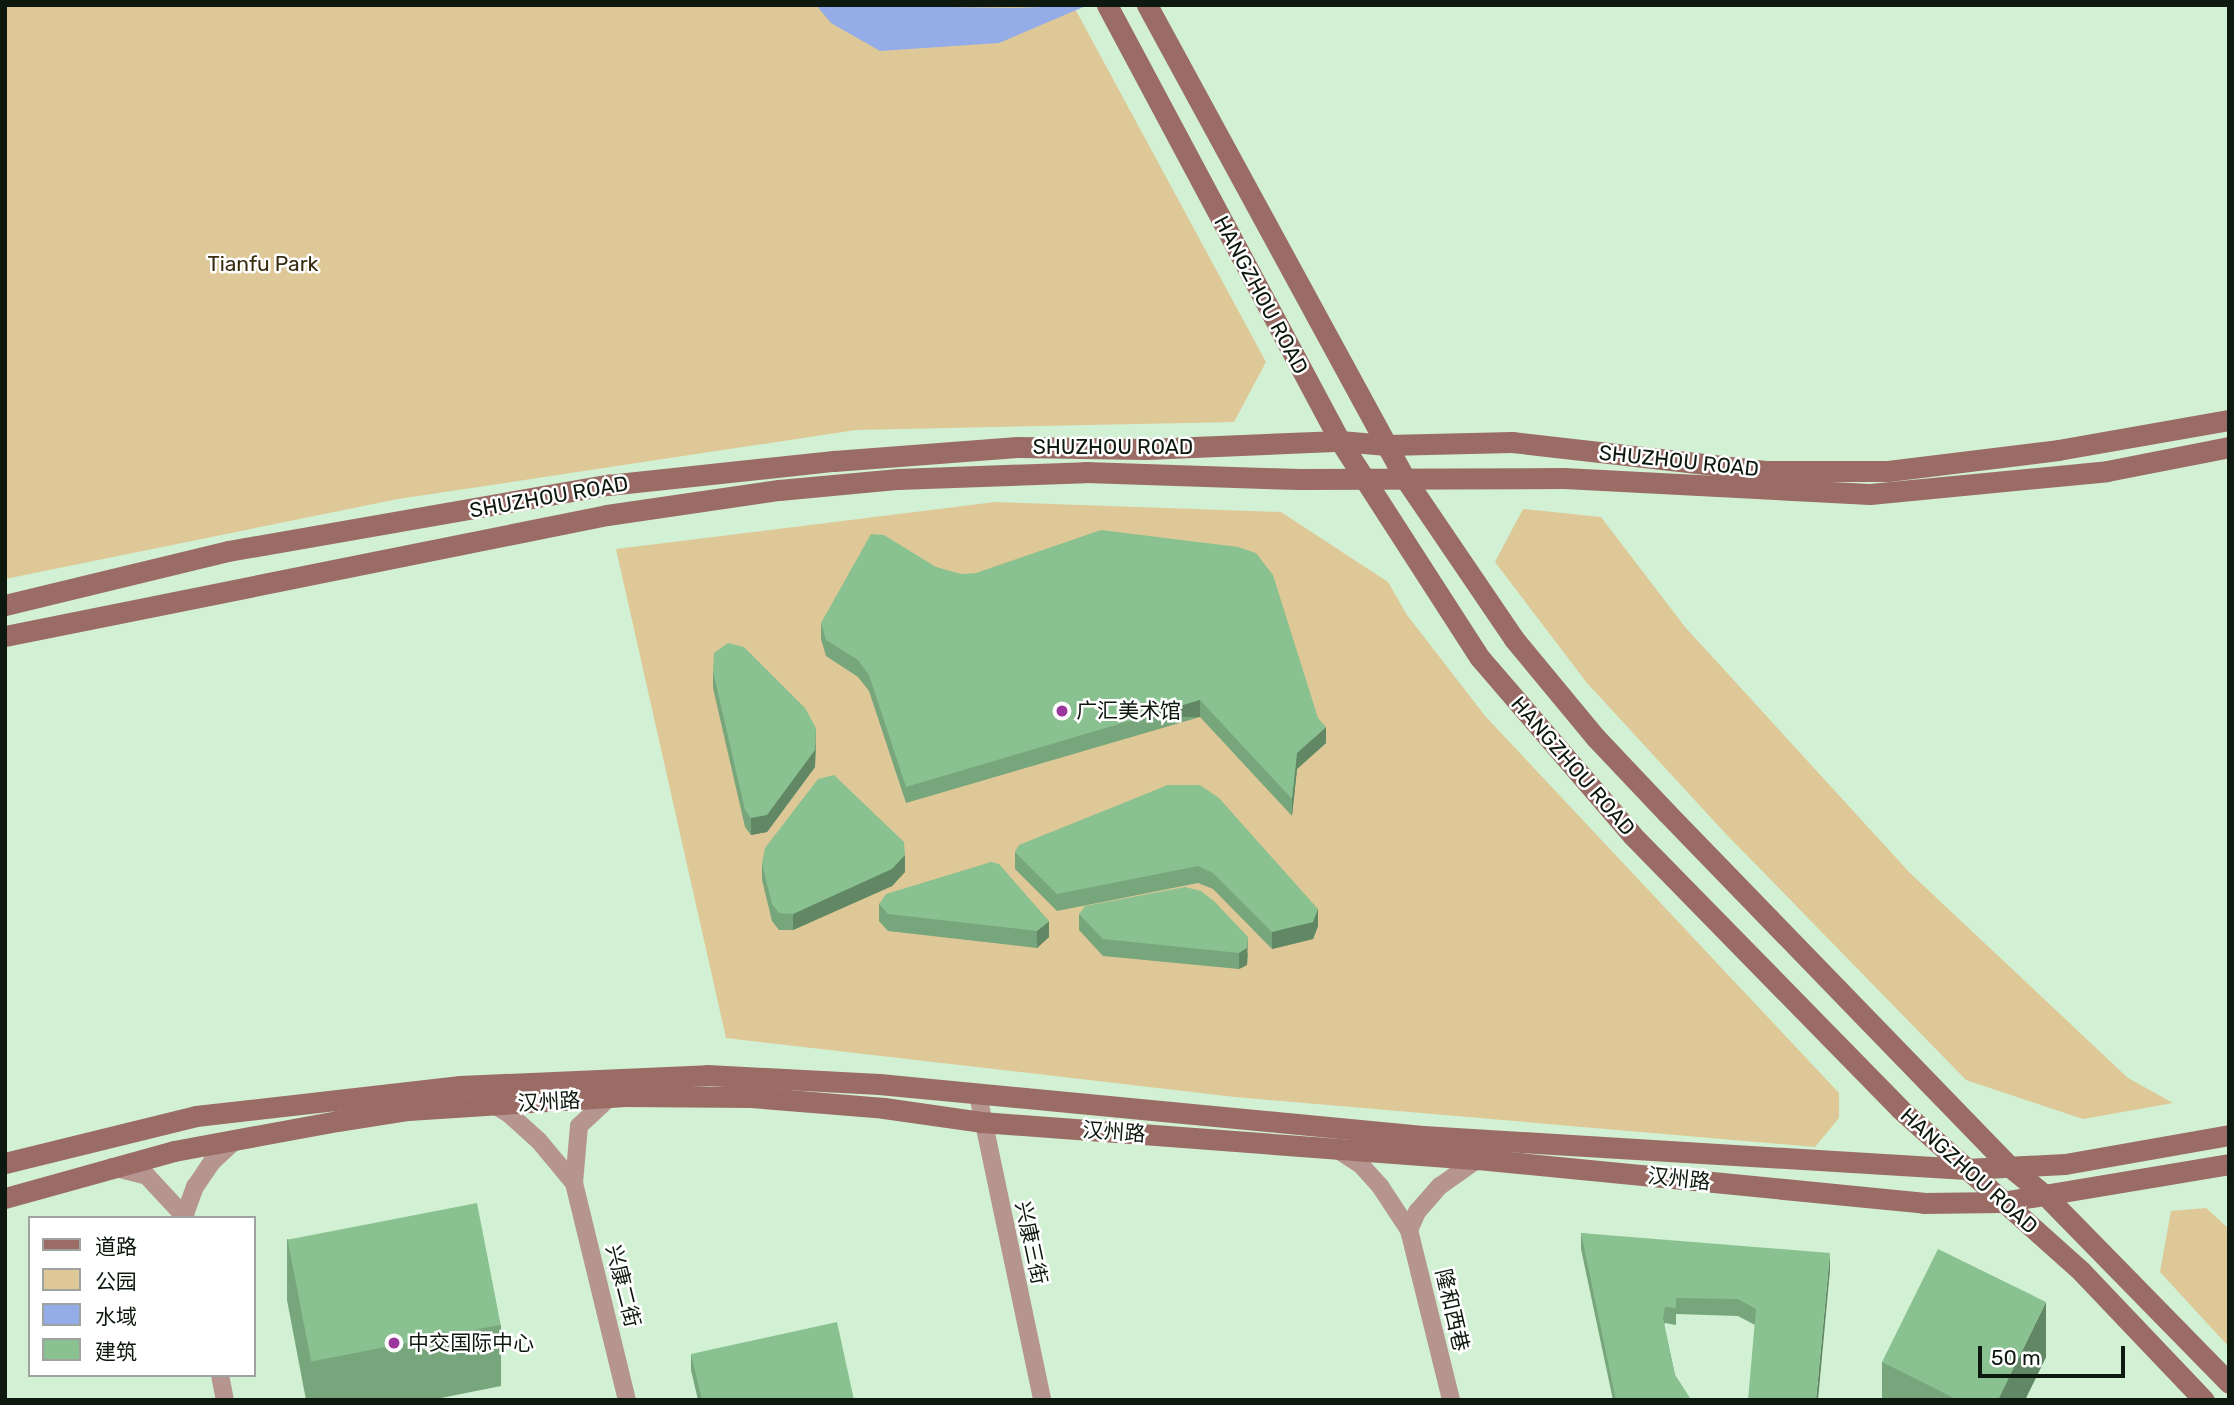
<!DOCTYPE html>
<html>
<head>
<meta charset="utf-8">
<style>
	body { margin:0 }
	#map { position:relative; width:2234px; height:1405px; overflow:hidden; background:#d2f1d4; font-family:Rubik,"Noto Sans SC",sans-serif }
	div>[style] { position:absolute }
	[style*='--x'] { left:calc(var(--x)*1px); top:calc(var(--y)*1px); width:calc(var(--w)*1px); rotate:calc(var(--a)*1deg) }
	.green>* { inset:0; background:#dec897 }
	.water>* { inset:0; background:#94ace7 }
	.street>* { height:18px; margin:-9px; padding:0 9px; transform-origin:9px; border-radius:9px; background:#b69490 }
	.secondary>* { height:21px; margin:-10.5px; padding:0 10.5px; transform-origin:10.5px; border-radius:10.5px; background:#9b6c66 }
	.wall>* { inset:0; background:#77a67c }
	.shaded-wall>* { inset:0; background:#618765; transform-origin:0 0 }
	.building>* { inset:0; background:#8ac190; transform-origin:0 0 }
	.dots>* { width:19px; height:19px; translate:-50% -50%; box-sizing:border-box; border:4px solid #fff; border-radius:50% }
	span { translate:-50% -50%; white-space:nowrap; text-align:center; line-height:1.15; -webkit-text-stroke:5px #fff; paint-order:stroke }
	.park-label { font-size:21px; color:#382c0e }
	.street-label { font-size:21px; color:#0d180e }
	.poi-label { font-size:21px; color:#0d180e }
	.left { translate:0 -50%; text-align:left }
	.frame { position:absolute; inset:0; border:7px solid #0d180e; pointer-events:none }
	.legend { position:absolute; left:28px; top:1216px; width:228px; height:161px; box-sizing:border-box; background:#fff; border:2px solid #9ea39f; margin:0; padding:9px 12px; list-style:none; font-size:21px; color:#0d180e }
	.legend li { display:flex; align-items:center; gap:14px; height:35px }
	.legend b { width:35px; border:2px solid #9ea39f }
	.scale { position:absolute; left:1978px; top:1346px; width:147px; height:32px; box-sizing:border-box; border:4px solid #0d180e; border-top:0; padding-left:9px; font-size:21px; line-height:24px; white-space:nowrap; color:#0d180e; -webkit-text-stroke:5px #fff; paint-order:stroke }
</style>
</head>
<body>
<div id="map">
	<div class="green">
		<i style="clip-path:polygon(5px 5px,1073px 5px,1266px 362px,1234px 422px,856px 430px,398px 499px,5px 579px)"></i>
		<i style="clip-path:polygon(995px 502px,1281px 512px,1388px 582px,1407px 615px,1486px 717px,1839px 1093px,1839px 1118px,1815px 1147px,1235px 1097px,726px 1038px,616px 549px)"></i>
		<i style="clip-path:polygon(1523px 509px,1601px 517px,1685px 627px,1910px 873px,2128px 1078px,2173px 1103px,2083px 1119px,1966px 1080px,1725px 833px,1587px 683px,1495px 562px)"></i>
		<i style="clip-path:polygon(2206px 1208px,2229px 1229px,2229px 1347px,2160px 1272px,2171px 1211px)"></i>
	</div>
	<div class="water">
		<i style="clip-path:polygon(816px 5px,1015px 8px,1088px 5px,999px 43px,880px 51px,831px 23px)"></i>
	</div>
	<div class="street">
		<i style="--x:978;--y:1095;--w:312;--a:78.1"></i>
		<i style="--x:609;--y:1098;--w:41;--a:137"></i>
		<i style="--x:579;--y:1126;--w:57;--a:95"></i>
		<i style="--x:574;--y:1183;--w:223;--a:76.3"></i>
		<i style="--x:492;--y:1104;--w:20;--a:30"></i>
		<i style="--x:509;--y:1114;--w:40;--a:42"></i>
		<i style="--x:539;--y:1141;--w:55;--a:50.2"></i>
		<i style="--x:1335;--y:1148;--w:31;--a:33"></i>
		<i style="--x:1361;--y:1165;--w:28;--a:48"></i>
		<i style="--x:1380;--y:1186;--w:53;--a:56.6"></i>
		<i style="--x:1409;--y:1230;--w:20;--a:-66"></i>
		<i style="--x:1417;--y:1212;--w:35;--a:-49"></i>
		<i style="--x:1440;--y:1186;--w:47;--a:-35.4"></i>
		<i style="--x:112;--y:1167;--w:36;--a:14"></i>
		<i style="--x:147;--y:1176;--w:57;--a:47.1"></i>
		<i style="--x:185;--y:1214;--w:29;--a:-70"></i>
		<i style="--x:195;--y:1187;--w:30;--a:-56"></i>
		<i style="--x:212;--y:1162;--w:33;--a:-43"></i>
		<i style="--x:1409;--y:1230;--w:175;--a:76.1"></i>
		<i style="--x:220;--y:1375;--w:25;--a:79"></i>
	</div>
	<div class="secondary">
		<i style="--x:1107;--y:5;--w:494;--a:61.9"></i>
		<i style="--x:1340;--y:441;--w:258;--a:57.2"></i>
		<i style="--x:1480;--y:658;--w:233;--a:49.3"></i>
		<i style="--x:1632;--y:835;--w:383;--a:45.6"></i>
		<i style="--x:1900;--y:1109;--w:243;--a:41.8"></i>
		<i style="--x:2081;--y:1271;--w:178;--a:46.4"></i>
		<i style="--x:1147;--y:5;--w:537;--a:61.43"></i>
		<i style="--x:1404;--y:477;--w:196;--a:55.8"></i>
		<i style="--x:1514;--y:639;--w:129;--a:50.4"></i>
		<i style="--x:1596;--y:738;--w:103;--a:46.6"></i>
		<i style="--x:1667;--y:813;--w:493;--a:45.9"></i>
		<i style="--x:2010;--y:1167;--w:46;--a:38.9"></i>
		<i style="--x:2046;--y:1196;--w:262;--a:45.6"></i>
		<i style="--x:5;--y:605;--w:229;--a:-13.6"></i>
		<i style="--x:228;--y:551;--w:386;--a:-9.9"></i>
		<i style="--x:608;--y:485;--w:227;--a:-6.1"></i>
		<i style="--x:834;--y:461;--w:184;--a:-4.4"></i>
		<i style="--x:1017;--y:447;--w:129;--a:0.9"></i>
		<i style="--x:1146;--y:449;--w:194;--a:-2.4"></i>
		<i style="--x:1340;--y:441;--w:47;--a:4.9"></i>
		<i style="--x:1387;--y:445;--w:125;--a:-1.4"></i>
		<i style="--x:1512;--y:442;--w:257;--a:6.5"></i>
		<i style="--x:1767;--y:471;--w:121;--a:0"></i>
		<i style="--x:1888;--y:471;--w:171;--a:-7"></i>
		<i style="--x:2058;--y:450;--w:174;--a:-10"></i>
		<i style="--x:5;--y:636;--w:614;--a:-11.36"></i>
		<i style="--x:607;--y:515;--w:174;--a:-8.3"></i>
		<i style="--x:779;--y:490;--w:120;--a:-5.3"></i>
		<i style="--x:898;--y:479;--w:187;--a:-2.1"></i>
		<i style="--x:1085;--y:472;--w:214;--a:1.9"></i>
		<i style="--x:1299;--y:479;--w:265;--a:-0.2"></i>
		<i style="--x:1564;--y:478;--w:306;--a:3"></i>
		<i style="--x:1870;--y:494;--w:238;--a:-5.5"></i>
		<i style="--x:2107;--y:471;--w:124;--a:-11.1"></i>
		<i style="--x:5;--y:1163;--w:197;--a:-13.8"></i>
		<i style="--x:196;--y:1116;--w:266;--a:-6.5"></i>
		<i style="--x:460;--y:1086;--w:247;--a:-2.5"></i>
		<i style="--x:707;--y:1075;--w:172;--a:3"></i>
		<i style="--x:879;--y:1084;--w:546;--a:5.46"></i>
		<i style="--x:1423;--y:1136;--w:544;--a:3.48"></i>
		<i style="--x:1966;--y:1169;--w:99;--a:-2.9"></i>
		<i style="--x:2065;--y:1164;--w:167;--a:-10"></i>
		<i style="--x:5;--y:1198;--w:175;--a:-15.5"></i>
		<i style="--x:174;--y:1151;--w:166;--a:-10.4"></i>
		<i style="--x:337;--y:1121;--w:72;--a:-8.8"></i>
		<i style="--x:408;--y:1110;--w:214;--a:-3.7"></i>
		<i style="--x:622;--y:1096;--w:129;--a:0.4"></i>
		<i style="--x:751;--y:1097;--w:133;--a:4.7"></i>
		<i style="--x:884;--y:1108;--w:98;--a:8.2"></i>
		<i style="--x:981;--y:1122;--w:498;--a:4.3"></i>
		<i style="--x:1478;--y:1159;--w:447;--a:5.6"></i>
		<i style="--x:1923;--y:1203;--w:79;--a:-0.7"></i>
		<i style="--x:2002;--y:1202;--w:230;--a:-9.5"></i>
	</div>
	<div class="wall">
		<i style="clip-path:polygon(936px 567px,1326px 743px,1297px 769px,1292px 816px,1200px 717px,906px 803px,869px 691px,858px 677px,826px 656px,821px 639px,821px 623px)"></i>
		<i style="clip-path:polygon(713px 671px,816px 745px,815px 767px,767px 832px,751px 835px,745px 827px,713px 688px)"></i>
		<i style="clip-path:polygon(1168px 785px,1318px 926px,1313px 939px,1272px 949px,1213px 889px,1198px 883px,1057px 911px,1015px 869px,1015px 852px)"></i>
		<i style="clip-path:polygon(991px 862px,1049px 937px,1037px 948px,888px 931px,879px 921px,879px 904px)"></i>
		<i style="clip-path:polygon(762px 863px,905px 872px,892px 886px,793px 930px,779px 930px,772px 921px,762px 880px)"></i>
		<i style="clip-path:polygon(1079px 914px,1248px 953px,1247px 965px,1239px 969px,1103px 956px,1079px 930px)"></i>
		<i style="clip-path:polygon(1581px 1233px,1830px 1270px,1755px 1325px,1738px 1316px,1676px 1314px,1676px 1325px,1665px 1323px,1664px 1325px,1675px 1375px,1691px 1400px,1613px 1400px,1581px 1249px)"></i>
		<i style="clip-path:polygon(287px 1239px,501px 1325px,501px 1386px,431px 1400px,306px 1400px,287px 1300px)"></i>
		<i style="clip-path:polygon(691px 1354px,854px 1400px,698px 1400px,691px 1370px)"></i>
		<i style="clip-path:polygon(2046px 1357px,2025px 1400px,1882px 1400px,1882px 1362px)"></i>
	</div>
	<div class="shaded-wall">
		<i style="left:1200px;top:700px;width:17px;height:307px;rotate:90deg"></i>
		<i style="clip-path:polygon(1326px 727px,1326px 743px,1297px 769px,1292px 816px,1292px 799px,1297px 753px)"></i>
		<i style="clip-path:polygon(816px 728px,815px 767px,767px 832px,751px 835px,751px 818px)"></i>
		<i style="clip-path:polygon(905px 855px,905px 872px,892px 886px,793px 930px,793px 914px)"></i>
		<i style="clip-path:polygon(1318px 909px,1318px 926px,1313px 939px,1272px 949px,1272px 932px)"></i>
		<i style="clip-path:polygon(1049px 921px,1049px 937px,1037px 948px,1037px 931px)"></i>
		<i style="clip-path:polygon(1248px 937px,1247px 965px,1239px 969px,1239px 953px)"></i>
		<i style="clip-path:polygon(1830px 1253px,1830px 1270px,1818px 1400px,1816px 1400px)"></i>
		<i style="clip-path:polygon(2046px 1302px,2046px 1357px,2025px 1400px,1998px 1400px)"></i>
	</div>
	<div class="building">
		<i style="clip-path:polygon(1101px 530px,1238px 547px,1256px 553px,1273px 575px,1318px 718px,1326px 727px,1297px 753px,1292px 799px,1200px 700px,906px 787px,869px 675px,858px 660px,826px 640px,821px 623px,871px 534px,884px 535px,936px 567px,961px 574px,976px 573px)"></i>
		<i style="clip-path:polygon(728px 643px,744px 647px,805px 708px,816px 728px,815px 750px,767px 815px,751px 818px,745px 810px,713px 671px,714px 653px)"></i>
		<i style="clip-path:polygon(834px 775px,904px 842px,905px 855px,892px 869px,793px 914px,779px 913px,772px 904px,762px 863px,765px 848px,818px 779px)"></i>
		<i style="clip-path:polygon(1168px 785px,1200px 785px,1219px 798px,1318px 909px,1313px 922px,1272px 932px,1213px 873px,1198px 866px,1057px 894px,1015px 852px,1019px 845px)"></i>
		<i style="clip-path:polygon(991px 862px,999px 864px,1049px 921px,1037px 931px,888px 914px,879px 904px,886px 894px)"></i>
		<i style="clip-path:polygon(1185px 887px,1201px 891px,1214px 901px,1248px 937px,1247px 948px,1239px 953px,1103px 939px,1079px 914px,1085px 906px)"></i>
		<i style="left:477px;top:1203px;width:124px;height:193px;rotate:79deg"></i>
		<i style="clip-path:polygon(1581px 1233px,1830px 1253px,1816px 1400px,1748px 1400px,1756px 1309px,1738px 1299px,1676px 1298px,1676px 1308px,1665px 1307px,1663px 1318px,1675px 1375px,1691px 1400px,1616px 1400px)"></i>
		<i style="clip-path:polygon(1938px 1249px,2046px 1302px,1998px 1400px,1958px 1400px,1882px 1362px)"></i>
		<i style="clip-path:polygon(837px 1322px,854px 1400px,702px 1400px,691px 1354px)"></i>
	</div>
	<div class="dots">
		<i style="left:1062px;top:711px;background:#9a369c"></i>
		<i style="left:394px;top:1343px;background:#9a369c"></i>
	</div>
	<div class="park-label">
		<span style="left:263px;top:264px">Tianfu Park</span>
	</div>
	<div class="street-label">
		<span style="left:1261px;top:295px;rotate:62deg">HANGZHOU ROAD</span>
		<span style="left:1113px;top:447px">SHUZHOU ROAD</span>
		<span style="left:1679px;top:461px;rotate:6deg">SHUZHOU ROAD</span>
		<span style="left:549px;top:497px;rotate:-10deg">SHUZHOU ROAD</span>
		<span style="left:1573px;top:766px;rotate:49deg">HANGZHOU ROAD</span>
		<span style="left:549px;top:1102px;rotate:-3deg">汉州路</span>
		<span style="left:1114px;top:1132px;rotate:4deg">汉州路</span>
		<span style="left:1969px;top:1171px;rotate:42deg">HANGZHOU ROAD</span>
		<span style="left:1679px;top:1179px;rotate:6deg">汉州路</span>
		<span style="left:1031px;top:1243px;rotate:78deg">兴康三街</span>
		<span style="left:623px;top:1286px;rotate:76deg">兴康二街</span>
		<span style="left:1452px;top:1310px;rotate:77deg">隆和西巷</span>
	</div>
	<div class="poi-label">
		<span class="left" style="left:1076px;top:711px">广汇美术馆</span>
		<span class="left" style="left:408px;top:1343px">中交国际中心</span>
	</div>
	<div class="frame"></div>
	<ul class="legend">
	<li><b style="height:9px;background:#9b6c66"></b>道路</li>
	<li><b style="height:19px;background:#dec897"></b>公园</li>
	<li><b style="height:19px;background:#94ace7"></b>水域</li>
	<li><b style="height:19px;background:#8ac190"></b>建筑</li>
	</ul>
	<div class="scale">50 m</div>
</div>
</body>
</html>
